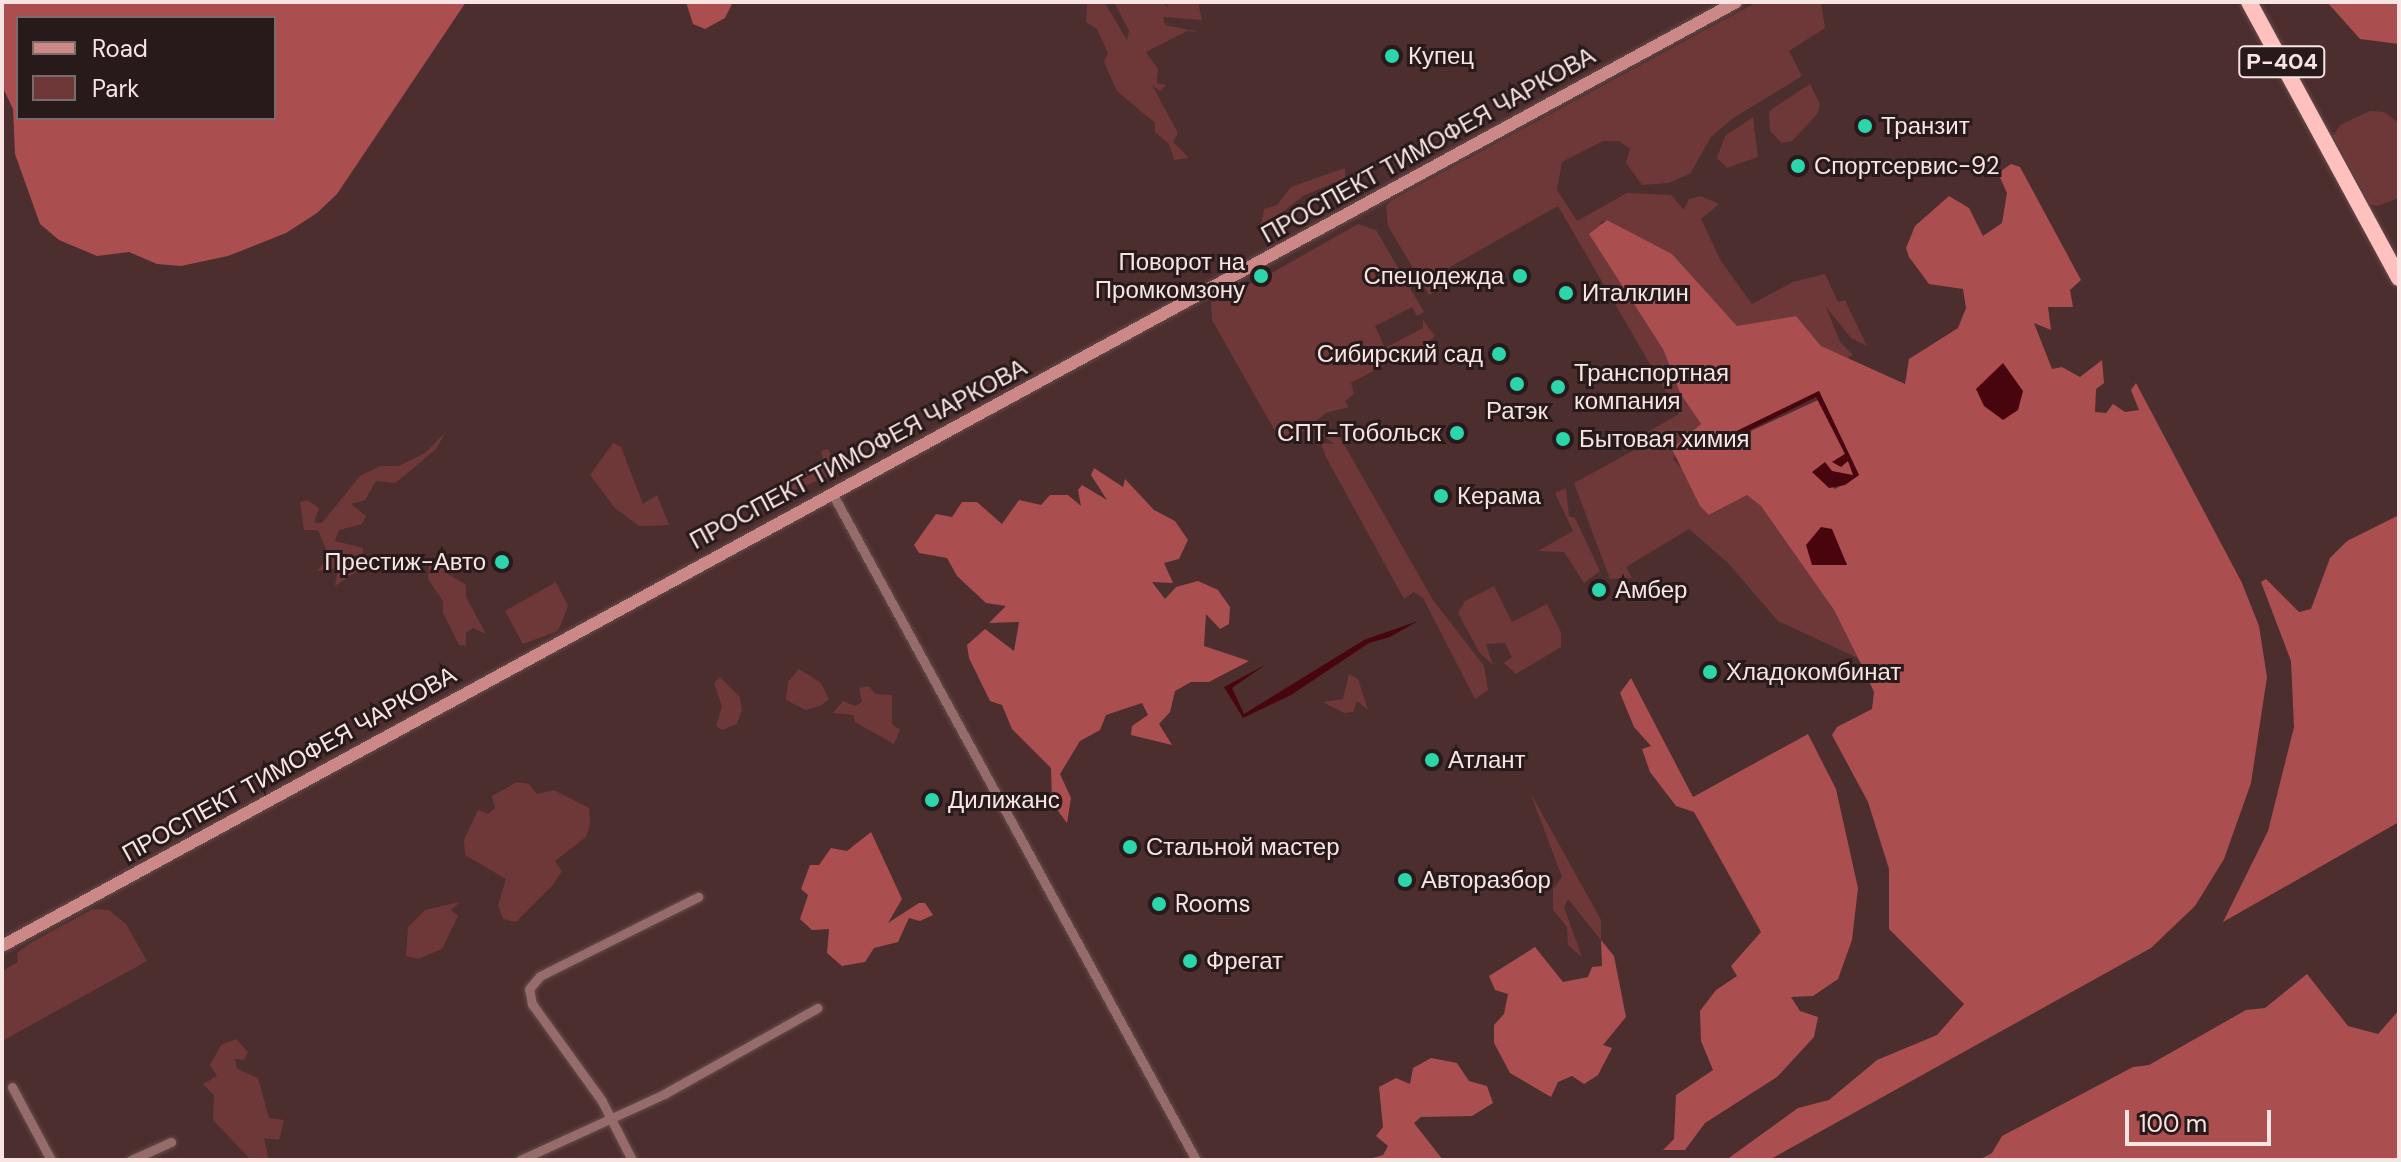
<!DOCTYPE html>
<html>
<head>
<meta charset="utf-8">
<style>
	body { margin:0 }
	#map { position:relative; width:2401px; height:1162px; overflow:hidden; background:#4b2e2d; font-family:"DM Sans",sans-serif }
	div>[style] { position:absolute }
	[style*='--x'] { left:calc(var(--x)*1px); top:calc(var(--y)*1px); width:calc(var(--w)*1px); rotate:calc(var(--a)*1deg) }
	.green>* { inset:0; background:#6f3838 }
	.forest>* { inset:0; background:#ab4e50 }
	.water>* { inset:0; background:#49050e }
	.roads { filter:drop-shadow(0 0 2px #674b4a) drop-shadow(0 0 2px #674b4a) }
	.street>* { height:9px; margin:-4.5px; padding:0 4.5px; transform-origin:4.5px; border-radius:4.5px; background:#966c6a }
	.secondary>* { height:12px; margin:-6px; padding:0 6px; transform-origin:6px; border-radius:6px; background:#cb8887 }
	.highway>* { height:16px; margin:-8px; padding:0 8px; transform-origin:8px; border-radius:8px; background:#ffc0be }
	.dots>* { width:22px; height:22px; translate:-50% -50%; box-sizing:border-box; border:4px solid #281a1a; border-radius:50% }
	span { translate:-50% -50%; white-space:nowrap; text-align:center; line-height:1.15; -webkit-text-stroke:6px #281a1a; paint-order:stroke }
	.shield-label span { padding:2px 6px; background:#281a1a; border:2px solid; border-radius:6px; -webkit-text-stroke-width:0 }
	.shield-label { font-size:22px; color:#f8e4e3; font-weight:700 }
	.poi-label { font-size:24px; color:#f8e4e3 }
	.left { translate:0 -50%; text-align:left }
	.right { translate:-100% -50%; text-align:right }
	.street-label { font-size:24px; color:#f8e4e3 }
	.frame { position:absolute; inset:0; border:4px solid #f8e4e3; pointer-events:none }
	.legend { position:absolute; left:16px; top:16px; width:260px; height:104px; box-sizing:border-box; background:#281a1a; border:2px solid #7b6b6a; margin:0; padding:10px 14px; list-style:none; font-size:24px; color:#f8e4e3 }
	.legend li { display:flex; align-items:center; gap:16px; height:40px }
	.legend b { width:40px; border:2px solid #7b6b6a }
	.scale { position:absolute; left:2125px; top:1110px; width:146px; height:36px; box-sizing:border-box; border:4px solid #f8e4e3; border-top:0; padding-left:10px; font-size:24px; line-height:28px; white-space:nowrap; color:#f8e4e3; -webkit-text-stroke:6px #281a1a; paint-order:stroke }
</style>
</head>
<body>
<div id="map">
	<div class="green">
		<i style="clip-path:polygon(1087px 2px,1104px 2px,1127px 40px,1129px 31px,1114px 2px,1161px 2px,1169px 8px,1166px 2px,1198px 2px,1202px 20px,1163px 17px,1165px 25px,1199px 32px,1187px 31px,1146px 52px,1158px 69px,1157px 83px,1166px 85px,1160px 91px,1152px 85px,1178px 133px,1173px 142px,1189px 158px,1174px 160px,1169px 144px,1155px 132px,1155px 123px,1117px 91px,1104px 62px,1108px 53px,1097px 29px,1086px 22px)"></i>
		<i style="clip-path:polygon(1757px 2px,1821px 2px,1825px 28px,1789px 51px,1802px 76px,1732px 119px,1711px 137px,1690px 174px,1668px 183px,1642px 185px,1626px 163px,1630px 149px,1619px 141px,1603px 141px,1562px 162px,1557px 190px,1577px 221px,1627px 193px,1671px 195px,1684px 210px,1689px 199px,1701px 196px,1719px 204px,1701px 219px,1721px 261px,1752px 304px,1793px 282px,1825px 274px,1838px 302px,1845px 300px,1867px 346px,1851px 338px,1826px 307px,1840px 342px,1853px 355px,1845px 359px,1821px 346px,1796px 316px,1737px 326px,1672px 254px,1607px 220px,1600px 222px,1663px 349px,1680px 393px,1701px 424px,1673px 459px,1689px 476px,1700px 506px,1710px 515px,1747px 495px,1761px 506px,1834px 610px,1858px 658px,1778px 621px,1728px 563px,1689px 529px,1626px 567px,1632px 578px,1610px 579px,1574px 483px,1638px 448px,1634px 440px,1679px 414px,1558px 206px,1436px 275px,1442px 287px,1429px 295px,1388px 226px,1386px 206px,1392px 200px)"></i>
		<i style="clip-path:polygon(1810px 84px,1820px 104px,1818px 113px,1792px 141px,1782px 143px,1770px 131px,1769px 111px)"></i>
		<i style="clip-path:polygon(2370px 111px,2384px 112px,2399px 123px,2399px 198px,2377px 206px,2370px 204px,2333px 136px,2340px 125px)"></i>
		<i style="clip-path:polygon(1753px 117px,1758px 157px,1727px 168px,1717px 158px,1725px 136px)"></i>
		<i style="clip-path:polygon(1345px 168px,1345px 178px,1303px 196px,1265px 226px,1261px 224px,1264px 209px,1277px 205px,1291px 187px)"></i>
		<i style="clip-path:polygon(1358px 224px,1376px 230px,1424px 312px,1417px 316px,1412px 307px,1375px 326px,1385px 348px,1423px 328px,1423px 320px,1435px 336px,1419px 350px,1394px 354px,1392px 361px,1351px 383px,1354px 394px,1345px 401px,1349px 407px,1326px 413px,1294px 438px,1279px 438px,1212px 320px,1211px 302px,1223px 290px,1256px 282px)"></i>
		<i style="clip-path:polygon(445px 433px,436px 449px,410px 471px,395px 483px,376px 481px,365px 500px,351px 504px,366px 516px,362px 524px,339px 530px,335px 541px,363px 548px,362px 568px,335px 586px,338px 568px,317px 571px,326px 559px,326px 549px,318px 530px,304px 530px,300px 502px,307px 500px,319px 508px,314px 523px,322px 523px,360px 476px,380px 466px,399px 466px,425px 453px)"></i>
		<i style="clip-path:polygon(1338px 434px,1433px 600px,1484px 666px,1488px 690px,1475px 699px,1423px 598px,1414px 592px,1404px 599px,1326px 457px,1321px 443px,1334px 444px,1322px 435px)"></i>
		<i style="clip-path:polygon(613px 443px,621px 447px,643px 504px,657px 495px,669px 525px,639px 526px,615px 508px,590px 475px)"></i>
		<i style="clip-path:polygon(828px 449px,839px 472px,782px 495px,783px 481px,824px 463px,821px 451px)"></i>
		<i style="clip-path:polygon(1566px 488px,1569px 516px,1575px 518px,1600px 571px,1584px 583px,1564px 552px,1538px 551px,1573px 531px,1555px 493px)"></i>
		<i style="clip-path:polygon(444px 561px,448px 574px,466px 585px,466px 597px,486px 634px,473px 628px,466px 633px,466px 646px,459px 645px,443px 613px,443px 601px,428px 579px,429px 564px)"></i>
		<i style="clip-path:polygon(556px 582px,568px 606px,558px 631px,523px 644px,505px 611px)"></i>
		<i style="clip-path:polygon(1494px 586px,1512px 622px,1547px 604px,1561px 632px,1561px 647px,1516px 674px,1504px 663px,1512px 657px,1505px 643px,1486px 644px,1493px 665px,1479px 652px,1458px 613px,1465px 601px)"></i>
		<i style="clip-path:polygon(799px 669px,821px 683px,829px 699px,820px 706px,806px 710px,786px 700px,788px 682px)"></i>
		<i style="clip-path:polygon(1349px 674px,1358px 679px,1368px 710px,1357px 701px,1353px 712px,1344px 713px,1323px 702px,1343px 699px)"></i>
		<i style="clip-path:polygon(720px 677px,740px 697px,742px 710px,737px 724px,722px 730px,716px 726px,722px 707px,714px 683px)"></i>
		<i style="clip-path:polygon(869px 686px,875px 694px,892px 695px,892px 724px,900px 730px,894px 744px,855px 722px,853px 715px,833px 713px,843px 701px,855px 706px,862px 702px,859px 688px)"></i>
		<i style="clip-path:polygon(517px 782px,529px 784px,537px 794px,554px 790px,589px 808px,590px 825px,586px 837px,555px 861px,562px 871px,552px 886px,516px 922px,503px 919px,498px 905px,506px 879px,465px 855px,464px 840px,478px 810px,488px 814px,495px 808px,492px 796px)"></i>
		<i style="clip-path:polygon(1530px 792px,1601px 920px,1601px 940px,1568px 899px,1564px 907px,1582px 957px,1568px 945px,1567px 927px,1553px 910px,1553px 889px,1562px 877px)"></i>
		<i style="clip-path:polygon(460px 902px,451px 910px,458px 916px,442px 949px,418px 959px,406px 956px,408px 927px,425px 910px)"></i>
		<i style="clip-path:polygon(93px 909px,109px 910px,126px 924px,147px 961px,2px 1041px,2px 971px,18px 962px,17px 953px,32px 942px)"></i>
		<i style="clip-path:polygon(236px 1039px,248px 1052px,244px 1060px,235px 1059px,237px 1069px,258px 1078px,269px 1118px,284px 1120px,279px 1140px,264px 1138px,269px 1160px,251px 1160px,213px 1120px,214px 1095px,203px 1084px,217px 1076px,210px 1065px,221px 1045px)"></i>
	</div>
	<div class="forest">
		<i style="clip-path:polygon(evenodd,2px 2px,466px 2px,337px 194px,317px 213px,286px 233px,228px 256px,181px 266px,157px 264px,129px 252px,97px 256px,59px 240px,40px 224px,15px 154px,13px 109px,2px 86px,2px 2px,18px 18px,274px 18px,274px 118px,18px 118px,18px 18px)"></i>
		<i style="clip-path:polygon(686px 2px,733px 2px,725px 18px,705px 29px,693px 24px)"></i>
		<i style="clip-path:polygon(2327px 2px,2399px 2px,2399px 44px,2360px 39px)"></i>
		<i style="clip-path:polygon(evenodd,2011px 164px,2020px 167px,2081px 280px,2070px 290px,2073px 307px,2048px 307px,2051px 330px,2034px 323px,2052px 369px,2062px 367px,2080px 377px,2102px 360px,2104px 383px,2096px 389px,2095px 412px,2106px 413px,2113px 404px,2125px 412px,2139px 410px,2131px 390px,2136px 383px,2242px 583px,2259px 626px,2267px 677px,2251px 783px,2224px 859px,2195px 906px,2151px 948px,1769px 1160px,1726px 1160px,1798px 1108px,1829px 1100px,1877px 1060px,1937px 1035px,1964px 1004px,1889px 929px,1889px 869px,1868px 802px,1832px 735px,1837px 727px,1872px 709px,1874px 692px,1864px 670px,1834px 610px,1761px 506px,1747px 495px,1709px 515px,1700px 506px,1672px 449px,1701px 424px,1680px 393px,1663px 349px,1589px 234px,1607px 220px,1672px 254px,1737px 326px,1796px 316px,1821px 346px,1905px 384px,1909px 359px,1958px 328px,1966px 308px,1963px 289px,1929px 284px,1909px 257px,1906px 248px,1915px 226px,1949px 196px,1969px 208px,1983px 236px,2002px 223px,2007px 193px,1998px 173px,2011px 164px,1819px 391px,1859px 475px,1835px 489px,1820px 476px,1854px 475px,1848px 460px,1832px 462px,1845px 454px,1820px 399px,1714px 448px,1687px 441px,1712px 443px,1819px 391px,2011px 164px,1817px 536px,1836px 545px,1847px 564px,1812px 565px,1812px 539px,1817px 536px)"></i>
		<i style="clip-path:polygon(1094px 468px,1123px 487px,1125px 479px,1154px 510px,1175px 521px,1188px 540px,1179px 559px,1164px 563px,1173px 583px,1152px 582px,1165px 599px,1176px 587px,1198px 581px,1218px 590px,1230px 607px,1229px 624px,1220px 629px,1206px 614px,1204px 646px,1249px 661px,1209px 682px,1191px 682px,1175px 691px,1170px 712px,1159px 724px,1172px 745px,1131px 735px,1132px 726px,1148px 715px,1142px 703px,1106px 715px,1100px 730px,1080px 741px,1060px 774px,1071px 798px,1067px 823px,1052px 803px,1051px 768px,1012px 729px,1002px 705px,990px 701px,969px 658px,967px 645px,985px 629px,1014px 651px,1019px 622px,989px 623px,1006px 606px,986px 603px,957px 576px,947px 558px,919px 553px,914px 545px,936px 514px,952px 517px,962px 502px,977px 502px,1002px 524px,1019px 500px,1041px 505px,1050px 495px,1068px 495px,1081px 506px,1078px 490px,1082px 485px,1107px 500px,1091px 475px)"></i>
		<i style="clip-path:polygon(2399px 515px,2399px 822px,2223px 922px,2268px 831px,2294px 727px,2291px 661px,2261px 582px,2266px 579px,2299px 612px,2311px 609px,2330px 558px,2347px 541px)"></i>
		<i style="clip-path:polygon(1631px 678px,1693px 797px,1808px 734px,1836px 789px,1858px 888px,1852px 940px,1838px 979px,1813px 996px,1791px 997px,1800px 1011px,1818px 1017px,1814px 1037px,1777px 1077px,1705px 1123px,1685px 1150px,1663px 1150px,1674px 1139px,1676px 1095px,1713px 1070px,1701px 1041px,1700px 1011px,1716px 990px,1737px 976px,1731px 966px,1761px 932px,1694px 812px,1676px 806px,1650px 772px,1642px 749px,1651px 746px,1634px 727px,1620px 693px)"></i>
		<i style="clip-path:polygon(871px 832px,902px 899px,888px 923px,919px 903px,925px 903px,933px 915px,920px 921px,909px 918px,898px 942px,874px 948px,865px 962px,842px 966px,827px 953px,829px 929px,812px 930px,800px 919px,808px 895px,801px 889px,810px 865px,819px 865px,831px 848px,847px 851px)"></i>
		<i style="clip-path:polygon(1601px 940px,1614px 956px,1626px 1017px,1603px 1045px,1612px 1048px,1598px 1075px,1584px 1084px,1572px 1076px,1558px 1082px,1551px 1097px,1510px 1073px,1494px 1043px,1494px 1025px,1504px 1014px,1508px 994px,1495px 990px,1489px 976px,1535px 947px,1563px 982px,1588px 977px,1592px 967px,1602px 966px)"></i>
		<i style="clip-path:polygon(2307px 974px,2348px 1026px,2378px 1034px,2399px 1010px,2399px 1160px,1979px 1160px,1992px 1153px,2002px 1136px,2133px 1067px,2149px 1065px,2246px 1010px,2265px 1008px)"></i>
		<i style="clip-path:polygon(1431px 1058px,1457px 1063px,1469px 1081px,1487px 1086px,1493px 1103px,1472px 1116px,1421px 1117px,1414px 1123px,1443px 1160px,1366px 1160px,1383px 1155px,1388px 1146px,1376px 1136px,1383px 1127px,1379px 1087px,1396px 1078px,1410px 1084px,1413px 1068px)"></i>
	</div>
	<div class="water">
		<i style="clip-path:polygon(2003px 363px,2023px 391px,2018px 410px,2003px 420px,1984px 406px,1976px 389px)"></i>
		<i style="clip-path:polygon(1819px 391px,1859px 475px,1845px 485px,1829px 488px,1812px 472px,1825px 462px,1832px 471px,1853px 475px,1848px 461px,1841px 467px,1832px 462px,1845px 454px,1816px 397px,1714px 448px,1683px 445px,1686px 441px,1712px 443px)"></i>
		<i style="clip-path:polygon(1821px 527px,1832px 529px,1847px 565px,1812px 565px,1806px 545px)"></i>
		<i style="clip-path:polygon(1418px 621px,1390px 637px,1369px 643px,1291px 695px,1243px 718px,1224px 687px,1265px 665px,1232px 688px,1244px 714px,1364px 640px)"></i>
	</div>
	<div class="roads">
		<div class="street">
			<i style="--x:832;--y:493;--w:760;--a:61.38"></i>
			<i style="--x:12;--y:1087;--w:83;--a:61.9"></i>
			<i style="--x:131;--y:1160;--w:44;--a:-24.2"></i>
			<i style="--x:520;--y:1160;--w:158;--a:-24.6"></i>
			<i style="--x:664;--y:1094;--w:176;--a:-29.3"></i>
			<i style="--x:632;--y:1160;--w:66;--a:-117"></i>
			<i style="--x:602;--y:1101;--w:120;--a:-125.8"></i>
			<i style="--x:532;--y:1004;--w:15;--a:-101"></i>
			<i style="--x:529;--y:989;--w:17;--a:-50"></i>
			<i style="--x:540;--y:976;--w:177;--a:-26.6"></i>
		</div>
		<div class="secondary">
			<i style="--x:2;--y:946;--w:1974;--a:-28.56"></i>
		</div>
		<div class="highway">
			<i style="--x:2249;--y:2;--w:314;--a:61.5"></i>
		</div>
	</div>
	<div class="dots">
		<i style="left:1392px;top:56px;background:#2dd5ab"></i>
		<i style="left:1865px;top:126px;background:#2dd5ab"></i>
		<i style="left:1798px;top:166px;background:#2dd5ab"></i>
		<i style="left:1261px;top:276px;background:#2dd5ab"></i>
		<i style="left:1520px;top:276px;background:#2dd5ab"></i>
		<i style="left:1566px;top:293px;background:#2dd5ab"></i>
		<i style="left:1499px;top:354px;background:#2dd5ab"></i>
		<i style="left:1517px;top:384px;background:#2dd5ab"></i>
		<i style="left:1558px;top:387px;background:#2dd5ab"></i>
		<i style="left:1457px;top:433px;background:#2dd5ab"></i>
		<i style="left:1563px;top:439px;background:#2dd5ab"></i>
		<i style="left:1441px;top:496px;background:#2dd5ab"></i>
		<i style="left:502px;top:562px;background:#2dd5ab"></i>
		<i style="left:1599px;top:590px;background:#2dd5ab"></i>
		<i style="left:1710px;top:672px;background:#2dd5ab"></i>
		<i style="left:1432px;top:760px;background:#2dd5ab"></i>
		<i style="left:932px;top:800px;background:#2dd5ab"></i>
		<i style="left:1130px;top:847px;background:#2dd5ab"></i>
		<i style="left:1405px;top:880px;background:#2dd5ab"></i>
		<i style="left:1159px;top:904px;background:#2dd5ab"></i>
		<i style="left:1190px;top:961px;background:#2dd5ab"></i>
	</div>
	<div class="shield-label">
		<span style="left:2282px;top:62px">Р-404</span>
	</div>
	<div class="poi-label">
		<span class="left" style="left:1408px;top:56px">Купец</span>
		<span class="left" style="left:1881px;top:126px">Транзит</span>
		<span class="left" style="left:1814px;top:166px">Спортсервис-92</span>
		<span class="right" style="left:1245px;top:276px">Поворот на<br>Промкомзону</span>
		<span class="right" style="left:1504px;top:276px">Спецодежда</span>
		<span class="left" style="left:1582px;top:293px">Италклин</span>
		<span class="right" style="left:1483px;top:354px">Сибирский сад</span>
		<span class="left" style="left:1574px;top:387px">Транспортная<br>компания</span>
		<span style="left:1517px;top:411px">Ратэк</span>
		<span class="right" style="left:1441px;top:433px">СПТ-Тобольск</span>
		<span class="left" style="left:1579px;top:439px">Бытовая химия</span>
		<span class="left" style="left:1457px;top:496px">Керама</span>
		<span class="right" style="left:486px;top:562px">Престиж-Авто</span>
		<span class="left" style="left:1615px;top:590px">Амбер</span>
		<span class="left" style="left:1726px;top:672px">Хладокомбинат</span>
		<span class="left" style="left:1448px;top:760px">Атлант</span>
		<span class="left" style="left:948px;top:800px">Дилижанс</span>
		<span class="left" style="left:1146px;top:847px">Стальной мастер</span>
		<span class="left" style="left:1421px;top:880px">Авторазбор</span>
		<span class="left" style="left:1175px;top:904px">Rooms</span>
		<span class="left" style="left:1206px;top:961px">Фрегат</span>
	</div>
	<div class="street-label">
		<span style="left:1428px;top:145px;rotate:-29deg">ПРОСПЕКТ ТИМОФЕЯ ЧАРКОВА</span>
		<span style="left:858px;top:454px;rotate:-28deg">ПРОСПЕКТ ТИМОФЕЯ ЧАРКОВА</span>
		<span style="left:289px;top:764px;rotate:-29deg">ПРОСПЕКТ ТИМОФЕЯ ЧАРКОВА</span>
	</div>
	<div class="frame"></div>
	<ul class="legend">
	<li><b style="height:10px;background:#cb8887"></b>Road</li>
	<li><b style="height:22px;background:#6f3838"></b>Park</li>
	</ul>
	<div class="scale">100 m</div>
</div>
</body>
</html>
